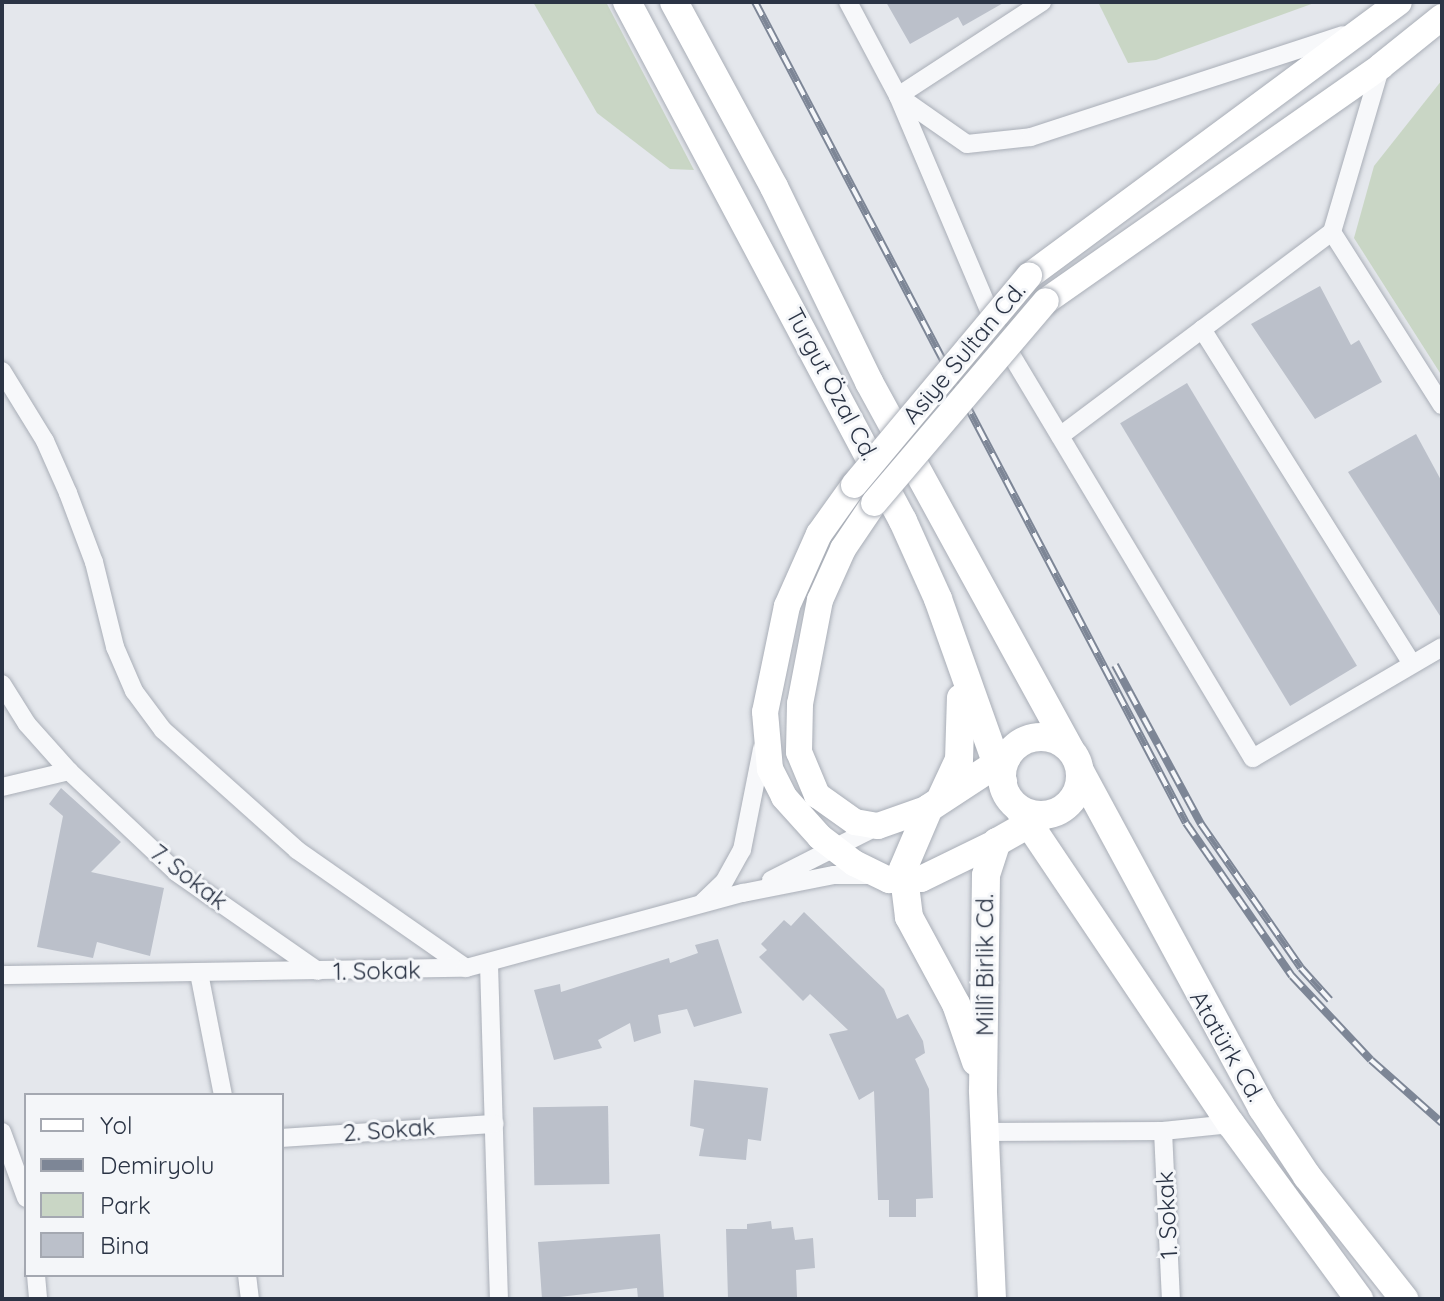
<!DOCTYPE html>
<html>
<head>
<meta charset="utf-8">
<style>
	body { margin:0 }
	#map { position:relative; width:1444px; height:1301px; overflow:hidden; background:#e4e7ec; font-family:Quicksand,sans-serif }
	div>[style] { position:absolute }
	[style*='--x'] { left:calc(var(--x)*1px); top:calc(var(--y)*1px); width:calc(var(--w)*1px); rotate:calc(var(--a)*1deg) }
	.green>* { inset:0; background:#c9d6c5 }
	.building>* { inset:0; background:#bbc0ca; transform-origin:0 0 }
	.roads { filter:drop-shadow(0 0 2px #a9aeb7) drop-shadow(0 0 2px #a9aeb7) }
	.minor>* { height:18px; margin:-9px; padding:0 9px; transform-origin:9px; border-radius:9px; background:#f7f8fa }
	.secondary>* { height:26px; margin:-13px; padding:0 13px; transform-origin:13px; border-radius:13px; background:#fff }
	.primary>* { height:28px; margin:-14px; padding:0 14px; transform-origin:14px; border-radius:14px; background:#fff }
	.primary>.ring { margin:-14px; padding:0; box-sizing:content-box; background:none; border:28px solid #fff; border-radius:50% }
	.rail>* { height:8px; margin-top:-4px; transform-origin:0; background:repeating-linear-gradient(90deg,#f4f6f9 0 15px,#7d8696 0 30px); box-sizing:border-box; border-block:2px solid #7d8696 }
	.bridges { filter:drop-shadow(0 0 2px #a9aeb7) drop-shadow(0 0 2px #a9aeb7) }
	.secondary-bridge>* { height:26px; margin:-13px; padding:0 13px; transform-origin:13px; border-radius:13px; background:#fff }
	span { translate:-50% -50%; white-space:nowrap; text-align:center; line-height:1.15; -webkit-text-stroke:6px #f4f6f9; paint-order:stroke }
	.street-label { font-size:24px; color:#2b3445 }
	.frame { position:absolute; inset:0; border:4px solid #2b3445; pointer-events:none }
	.legend { position:absolute; left:24px; top:1093px; width:260px; height:184px; box-sizing:border-box; background:#f4f6f9; border:2px solid #a4a8b1; margin:0; padding:10px 14px; list-style:none; font-size:24px; color:#2b3445 }
	.legend li { display:flex; align-items:center; gap:16px; height:40px }
	.legend b { width:40px; border:2px solid #a4a8b1 }
</style>
</head>
<body>
<div id="map">
	<div class="green">
		<i style="clip-path:polygon(533px 2px,606px 2px,694px 170px,670px 169px,597px 113px)"></i>
		<i style="clip-path:polygon(1098px 2px,1317px 2px,1156px 60px,1128px 63px)"></i>
		<i style="clip-path:polygon(1442px 80px,1442px 376px,1354px 238px,1374px 166px)"></i>
	</div>
	<div class="building">
		<i style="clip-path:polygon(886px 2px,1005px 2px,963px 26px,958px 17px,910px 44px)"></i>
		<i style="clip-path:polygon(1320px 286px,1351px 345px,1359px 340px,1382px 382px,1315px 419px,1251px 324px)"></i>
		<i style="left:1187px;top:383px;width:330px;height:78px;rotate:59deg"></i>
		<i style="clip-path:polygon(1416px 434px,1442px 482px,1442px 619px,1348px 472px)"></i>
		<i style="clip-path:polygon(61px 788px,121px 842px,91px 872px,164px 888px,150px 956px,97px 942px,93px 958px,37px 947px,63px 816px,49px 804px)"></i>
		<i style="clip-path:polygon(804px 912px,884px 989px,897px 1019px,908px 1014px,923px 1041px,925px 1053px,915px 1059px,929px 1089px,933px 1198px,916px 1199px,916px 1217px,889px 1217px,889px 1200px,878px 1200px,874px 1091px,859px 1100px,829px 1034px,848px 1030px,810px 994px,803px 1001px,759px 957px,767px 950px,761px 944px,784px 920px,791px 926px)"></i>
		<i style="clip-path:polygon(718px 939px,742px 1013px,694px 1027px,687px 1009px,658px 1015px,661px 1033px,634px 1042px,630px 1023px,598px 1040px,602px 1048px,554px 1060px,534px 990px,560px 984px,561px 992px,669px 958px,670px 963px,698px 953px,695px 945px)"></i>
		<i style="clip-path:polygon(694px 1080px,768px 1088px,761px 1141px,748px 1139px,746px 1160px,699px 1156px,704px 1129px,690px 1126px)"></i>
		<i style="left:608px;top:1106px;width:78px;height:75px;rotate:89deg"></i>
		<i style="clip-path:polygon(771px 1221px,772px 1229px,793px 1227px,795px 1240px,813px 1238px,815px 1268px,796px 1270px,797px 1297px,728px 1299px,726px 1229px,747px 1229px,747px 1224px)"></i>
		<i style="clip-path:polygon(660px 1234px,664px 1299px,638px 1299px,637px 1288px,542px 1299px,538px 1242px)"></i>
	</div>
	<div class="roads">
		<div class="minor">
			<i style="--x:848;--y:2;--w:106;--a:62"></i>
			<i style="--x:898;--y:96;--w:261;--a:67"></i>
			<i style="--x:1000;--y:336;--w:492;--a:59.1"></i>
			<i style="--x:1253;--y:758;--w:219;--a:-30.4"></i>
			<i style="--x:898;--y:96;--w:172;--a:-33.1"></i>
			<i style="--x:901;--y:98;--w:80;--a:34.9"></i>
			<i style="--x:967;--y:144;--w:64;--a:-6.2"></i>
			<i style="--x:1031;--y:137;--w:328;--a:-18.1"></i>
			<i style="--x:1332;--y:232;--w:205;--a:57.6"></i>
			<i style="--x:1202;--y:329;--w:395;--a:57.9"></i>
			<i style="--x:2;--y:371;--w:82;--a:58.4"></i>
			<i style="--x:45;--y:441;--w:57;--a:66.1"></i>
			<i style="--x:68;--y:493;--w:74;--a:69.4"></i>
			<i style="--x:94;--y:562;--w:88;--a:76.1"></i>
			<i style="--x:115;--y:647;--w:48;--a:66.6"></i>
			<i style="--x:134;--y:691;--w:49;--a:53.4"></i>
			<i style="--x:163;--y:730;--w:180;--a:41.8"></i>
			<i style="--x:297;--y:850;--w:206;--a:34.9"></i>
			<i style="--x:1060;--y:436;--w:340;--a:-36.9"></i>
			<i style="--x:1332;--y:232;--w:173;--a:-73.6"></i>
			<i style="--x:2;--y:684;--w:47;--a:58"></i>
			<i style="--x:27;--y:724;--w:63;--a:48.2"></i>
			<i style="--x:69;--y:771;--w:147;--a:43.3"></i>
			<i style="--x:176;--y:872;--w:173;--a:34.9"></i>
			<i style="--x:2;--y:787;--w:69;--a:-13.4"></i>
			<i style="--x:771;--y:880;--w:120;--a:-26.8"></i>
			<i style="--x:702;--y:903;--w:30;--a:-44"></i>
			<i style="--x:724;--y:882;--w:37;--a:-61"></i>
			<i style="--x:742;--y:850;--w:103;--a:-78.8"></i>
			<i style="--x:489;--y:964;--w:335;--a:88.3"></i>
			<i style="--x:199;--y:973;--w:124;--a:78.9"></i>
			<i style="--x:2;--y:975;--w:464;--a:-0.9"></i>
			<i style="--x:466;--y:968;--w:287;--a:-15.2"></i>
			<i style="--x:743;--y:893;--w:93;--a:-11.2"></i>
			<i style="--x:834;--y:875;--w:37;--a:0"></i>
			<i style="--x:1163;--y:1131;--w:168;--a:87.3"></i>
			<i style="--x:2;--y:1132;--w:70;--a:70"></i>
			<i style="--x:985;--y:1132;--w:178;--a:-0.3"></i>
			<i style="--x:1163;--y:1131;--w:68;--a:-5.9"></i>
			<i style="--x:282;--y:1138;--w:213;--a:-3.8"></i>
			<i style="--x:36;--y:1275;--w:24;--a:85"></i>
			<i style="--x:247;--y:1275;--w:24;--a:83"></i>
		</div>
		<div class="secondary">
			<i style="--x:1029;--y:276;--w:460;--a:-36.5"></i>
			<i style="--x:1046;--y:301;--w:409;--a:-35"></i>
			<i style="--x:1381;--y:66;--w:78;--a:-38.8"></i>
			<i style="--x:854;--y:485;--w:60;--a:125.5"></i>
			<i style="--x:819;--y:534;--w:79;--a:114"></i>
			<i style="--x:787;--y:606;--w:108;--a:101.7"></i>
			<i style="--x:765;--y:712;--w:57;--a:85"></i>
			<i style="--x:770;--y:769;--w:31;--a:63"></i>
			<i style="--x:784;--y:797;--w:54;--a:48"></i>
			<i style="--x:820;--y:837;--w:43;--a:37.4"></i>
			<i style="--x:854;--y:863;--w:39;--a:26"></i>
			<i style="--x:889;--y:880;--w:32;--a:-2"></i>
			<i style="--x:921;--y:879;--w:85;--a:-26"></i>
			<i style="--x:874;--y:503;--w:55;--a:124"></i>
			<i style="--x:843;--y:549;--w:56;--a:114.3"></i>
			<i style="--x:820;--y:600;--w:106;--a:100.9"></i>
			<i style="--x:800;--y:704;--w:48;--a:91.2"></i>
			<i style="--x:799;--y:752;--w:47;--a:67.3"></i>
			<i style="--x:817;--y:795;--w:47;--a:35.4"></i>
			<i style="--x:855;--y:822;--w:23;--a:10"></i>
			<i style="--x:878;--y:826;--w:54;--a:-19.4"></i>
		</div>
		<div class="primary">
			<i style="--x:627;--y:2;--w:588;--a:62"></i>
			<i style="--x:903;--y:521;--w:85;--a:65.8"></i>
			<i style="--x:938;--y:599;--w:194;--a:70.4"></i>
			<i style="--x:674;--y:2;--w:210;--a:61.6"></i>
			<i style="--x:774;--y:187;--w:217;--a:64"></i>
			<i style="--x:869;--y:382;--w:418;--a:61.3"></i>
			<i class="ring" style="left:1002px;top:737px;width:50px;height:50px"></i>
			<i style="--x:1081;--y:773;--w:381;--a:61.6"></i>
			<i style="--x:1262;--y:1108;--w:82;--a:56.5"></i>
			<i style="--x:1307;--y:1176;--w:157;--a:51.7"></i>
			<i style="--x:942;--y:796;--w:40;--a:-65"></i>
			<i style="--x:959;--y:760;--w:62;--a:-88.2"></i>
			<i style="--x:1019;--y:809;--w:380;--a:56.1"></i>
			<i style="--x:1231;--y:1124;--w:217;--a:53.8"></i>
			<i style="--x:976;--y:1062;--w:61;--a:-109"></i>
			<i style="--x:956;--y:1004;--w:99;--a:-118.4"></i>
			<i style="--x:909;--y:917;--w:48;--a:-97.1"></i>
			<i style="--x:903;--y:869;--w:66;--a:-66.9"></i>
			<i style="--x:929;--y:808;--w:93;--a:-33.2"></i>
			<i style="--x:992;--y:1299;--w:209;--a:-92.5"></i>
			<i style="--x:983;--y:1090;--w:215;--a:-89.2"></i>
			<i style="--x:986;--y:875;--w:35;--a:-72"></i>
			<i style="--x:997;--y:842;--w:53;--a:-29.5"></i>
		</div>
	</div>
	<div class="rail">
		<i style="--x:755;--y:2;--w:927;--a:62.3"></i>
		<i style="--x:1186;--y:823;--w:186;--a:55.3"></i>
		<i style="--x:1292;--y:976;--w:115;--a:46.8"></i>
		<i style="--x:1371;--y:1060;--w:95;--a:41.6"></i>
		<i style="--x:1115;--y:665;--w:181;--a:61.6"></i>
		<i style="--x:1201;--y:824;--w:175;--a:55.2"></i>
		<i style="--x:1301;--y:968;--w:43;--a:47.8"></i>
	</div>
	<div class="bridges">
		<div class="secondary-bridge">
			<i style="--x:854;--y:485;--w:273;--a:-50.1"></i>
			<i style="--x:874;--y:503;--w:265;--a:-49.6"></i>
		</div>
	</div>
	<div class="street-label">
		<span style="left:964px;top:353px;rotate:-50deg">Asiye Sultan Cd.</span>
		<span style="left:832px;top:384px;rotate:62deg">Turgut Özal Cd.</span>
		<span style="left:189px;top:877px;rotate:38deg">7. Sokak</span>
		<span style="left:985px;top:965px;rotate:-90deg">Millî Birlik Cd.</span>
		<span style="left:377px;top:971px;rotate:-1deg">1. Sokak</span>
		<span style="left:1227px;top:1046px;rotate:60deg">Atatürk Cd.</span>
		<span style="left:389px;top:1130px;rotate:-4deg">2. Sokak</span>
		<span style="left:1167px;top:1215px;rotate:-93deg">1. Sokak</span>
	</div>
	<div class="frame"></div>
	<ul class="legend">
	<li><b style="height:10px;background:#fff"></b>Yol</li>
	<li><b style="height:10px;background:#7d8696"></b>Demiryolu</li>
	<li><b style="height:22px;background:#c9d6c5"></b>Park</li>
	<li><b style="height:22px;background:#bbc0ca"></b>Bina</li>
	</ul>
</div>
</body>
</html>
